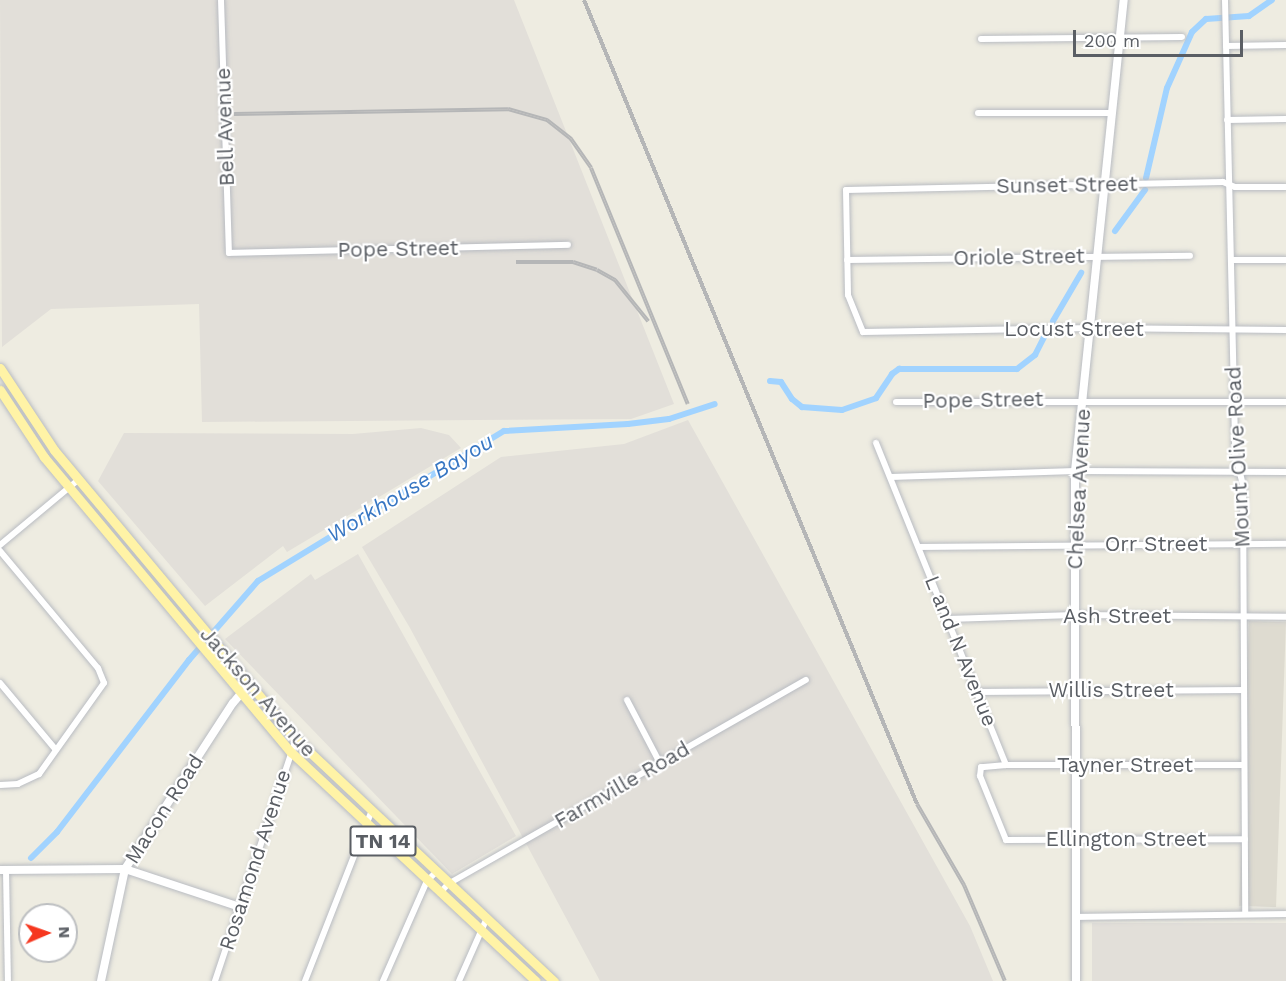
<!DOCTYPE html>
<html>
<head>
<meta charset="utf-8">
<style>
	body { margin:0 }
	#map { position:relative; width:1286px; height:981px; overflow:hidden; background:#eeece1; font-family:"Work Sans",sans-serif }
	div>[style] { position:absolute }
	[style*='--x'] { left:calc(var(--x)*1px); top:calc(var(--y)*1px); width:calc(var(--w)*1px); rotate:calc(var(--a)*1deg) }
	.industrial>* { inset:0; background:#e2dfd9; transform-origin:0 0 }
	.education>* { inset:0; background:#dedbd0; transform-origin:0 0 }
	.canal>* { height:6px; margin:-3px; padding:0 3px; transform-origin:3px; border-radius:3px; background:#a1d3ff }
	.roads { filter:drop-shadow(0 0 2px #b9bcc2) drop-shadow(0 0 2px #b9bcc2) }
	.street>* { height:6px; margin:-3px; padding:0 3px; transform-origin:3px; border-radius:3px; background:#fff }
	.secondary>* { height:8px; margin:-4px; padding:0 4px; transform-origin:4px; border-radius:4px; background:#fff }
	.primary>* { height:9px; margin:-4.5px; padding:0 4.5px; transform-origin:4.5px; border-radius:4.5px; background:#fff3a6 }
	.rail>* { height:4px; margin-top:-2px; transform-origin:0; background:repeating-linear-gradient(90deg,#fff 0 4.5px,#b5b6b7 0 9px); box-sizing:border-box; border-block:2px solid #b5b6b7 }
	span { translate:-50% -50%; white-space:nowrap; text-align:center; line-height:1.15; -webkit-text-stroke:4.5px #fff; paint-order:stroke }
	.shield-label span { padding:2px 4px; background:#fff; border:2px solid; border-radius:4px; -webkit-text-stroke-width:0 }
	.shield-label { font-size:20px; color:#5a5e64; font-weight:700 }
	.street-label { font-size:21px; color:#5a5e64 }
	.water-label { font-size:22px; color:#3877c3; font-style:italic }
	.north { position:absolute; left:18px; top:903px; width:60px; height:60px; box-sizing:border-box; background:#fff; border:2px solid #bdbfc1; border-radius:50%; rotate:88deg; font-size:16px; font-weight:700; line-height:24px; text-align:center; color:#5a5e64 }
	.north::after { content:''; display:block; margin:auto; width:21px; height:27px; background:#f6371f; clip-path:polygon(50% 0,100% 100%,50% 72%,0 100%) }
	.scale { position:absolute; left:1073px; top:30px; width:170px; height:27px; box-sizing:border-box; border:3px solid #5a5e64; border-top:0; padding-left:8px; font-size:18px; line-height:21px; white-space:nowrap; color:#5a5e64; -webkit-text-stroke:4px #fff; paint-order:stroke }
</style>
</head>
<body>
<div id="map">
	<div class="industrial">
		<i style="clip-path:polygon(0 0,514px 0,674px 404px,631px 419px,202px 422px,199px 304px,51px 309px,2px 347px)"></i>
		<i style="clip-path:polygon(688px 420px,970px 926px,993px 981px,600px 981px,410px 628px,362px 547px,501px 457px,624px 444px)"></i>
		<i style="clip-path:polygon(421px 428px,449px 435px,461px 448px,287px 552px,283px 546px,205px 606px,98px 481px,124px 433px,353px 434px)"></i>
		<i style="clip-path:polygon(358px 554px,516px 836px,452px 874px,225px 639px,311px 574px,315px 580px)"></i>
		<i style="left:1286px;top:923px;width:58px;height:194px;rotate:90deg"></i>
	</div>
	<div class="education">
		<i style="left:1249px;top:621px;width:37px;height:285px;rotate:2deg"></i>
	</div>
	<div class="canal">
		<i style="--x:1146;--y:178;--w:92;--a:-76.9"></i>
		<i style="--x:1167;--y:88;--w:61;--a:-65.9"></i>
		<i style="--x:1192;--y:32;--w:19;--a:-43"></i>
		<i style="--x:1206;--y:19;--w:43;--a:-4"></i>
		<i style="--x:1249;--y:16;--w:28;--a:-35"></i>
		<i style="--x:1115;--y:231;--w:51;--a:-53.8"></i>
		<i style="--x:1053;--y:321;--w:56;--a:-59.7"></i>
		<i style="--x:770;--y:381;--w:11;--a:5"></i>
		<i style="--x:781;--y:382;--w:20;--a:57"></i>
		<i style="--x:792;--y:399;--w:13;--a:39"></i>
		<i style="--x:802;--y:407;--w:40;--a:4.3"></i>
		<i style="--x:842;--y:410;--w:36;--a:-19"></i>
		<i style="--x:876;--y:398;--w:29;--a:-56"></i>
		<i style="--x:892;--y:374;--w:9;--a:-36"></i>
		<i style="--x:899;--y:369;--w:118;--a:0"></i>
		<i style="--x:1017;--y:369;--w:23;--a:-38"></i>
		<i style="--x:1035;--y:355;--w:25;--a:-63"></i>
		<i style="--x:31;--y:858;--w:37;--a:-45"></i>
		<i style="--x:57;--y:832;--w:217;--a:-52.5"></i>
		<i style="--x:189;--y:660;--w:105;--a:-48.9"></i>
		<i style="--x:258;--y:581;--w:288;--a:-31.4"></i>
		<i style="--x:504;--y:431;--w:124;--a:-3.2"></i>
		<i style="--x:628;--y:424;--w:41;--a:-7"></i>
		<i style="--x:669;--y:419;--w:48;--a:-18.1"></i>
	</div>
	<div class="roads">
		<div class="street">
			<i style="--x:221;--y:0;--w:253;--a:88.2"></i>
			<i style="--x:229;--y:253;--w:339;--a:-1.4"></i>
			<i style="--x:1225;--y:0;--w:453;--a:88.7"></i>
			<i style="--x:1235;--y:453;--w:33;--a:76"></i>
			<i style="--x:1243;--y:485;--w:429;--a:89.7"></i>
			<i style="--x:981;--y:39;--w:201;--a:-0.6"></i>
			<i style="--x:1226;--y:46;--w:60;--a:-1"></i>
			<i style="--x:978;--y:113;--w:134;--a:0"></i>
			<i style="--x:1227;--y:120;--w:59;--a:-1"></i>
			<i style="--x:1286;--y:187;--w:51;--a:180"></i>
			<i style="--x:1235;--y:187;--w:13;--a:-157"></i>
			<i style="--x:1223;--y:182;--w:377;--a:178.8"></i>
			<i style="--x:846;--y:190;--w:105;--a:88.9"></i>
			<i style="--x:848;--y:295;--w:40;--a:68"></i>
			<i style="--x:863;--y:332;--w:229;--a:-1"></i>
			<i style="--x:1092;--y:328;--w:194;--a:0.6"></i>
			<i style="--x:847;--y:260;--w:343;--a:-0.7"></i>
			<i style="--x:1231;--y:260;--w:55;--a:0"></i>
			<i style="--x:896;--y:402;--w:390;--a:0"></i>
			<i style="--x:876;--y:443;--w:347;--a:68"></i>
			<i style="--x:891;--y:477;--w:184;--a:-1.9"></i>
			<i style="--x:1075;--y:471;--w:211;--a:0.3"></i>
			<i style="--x:0;--y:545;--w:102;--a:-39.8"></i>
			<i style="--x:919;--y:547;--w:367;--a:-0.5"></i>
			<i style="--x:0;--y:551;--w:153;--a:50.1"></i>
			<i style="--x:98;--y:668;--w:16;--a:68"></i>
			<i style="--x:104;--y:683;--w:112;--a:125.5"></i>
			<i style="--x:39;--y:774;--w:23;--a:155"></i>
			<i style="--x:18;--y:784;--w:18;--a:177"></i>
			<i style="--x:948;--y:619;--w:126;--a:-1.8"></i>
			<i style="--x:1074;--y:615;--w:212;--a:0.5"></i>
			<i style="--x:0;--y:683;--w:87;--a:50.1"></i>
			<i style="--x:978;--y:692;--w:266;--a:-0.4"></i>
			<i style="--x:627;--y:700;--w:71;--a:62.4"></i>
			<i style="--x:1244;--y:765;--w:238;--a:180"></i>
			<i style="--x:1006;--y:765;--w:25;--a:175"></i>
			<i style="--x:981;--y:767;--w:9;--a:96"></i>
			<i style="--x:980;--y:776;--w:69;--a:67.9"></i>
			<i style="--x:1006;--y:840;--w:239;--a:-0.2"></i>
			<i style="--x:6;--y:870;--w:111;--a:89"></i>
			<i style="--x:440;--y:893;--w:12;--a:-48"></i>
			<i style="--x:448;--y:884;--w:412;--a:-29.7"></i>
			<i style="--x:1075;--y:917;--w:211;--a:-0.8"></i>
			<i style="--x:215;--y:981;--w:255;--a:-71.5"></i>
			<i style="--x:305;--y:981;--w:180;--a:-68.6"></i>
			<i style="--x:383;--y:981;--w:109;--a:-66.3"></i>
			<i style="--x:427;--y:881;--w:13;--a:-45"></i>
			<i style="--x:459;--y:981;--w:67;--a:-66.1"></i>
		</div>
		<div class="secondary">
			<i style="--x:0;--y:870;--w:125;--a:-0.5"></i>
			<i style="--x:125;--y:869;--w:121;--a:18.3"></i>
			<i style="--x:101;--y:981;--w:115;--a:-77.9"></i>
			<i style="--x:125;--y:869;--w:198;--a:-57"></i>
			<i style="--x:233;--y:703;--w:23;--a:-50"></i>
			<i style="--x:1076;--y:981;--w:510;--a:-90.11"></i>
			<i style="--x:1075;--y:471;--w:474;--a:-84.1"></i>
		</div>
		<div class="primary">
			<i style="--x:0;--y:368;--w:98;--a:56.6"></i>
			<i style="--x:54;--y:450;--w:377;--a:50.1"></i>
			<i style="--x:296;--y:739;--w:354;--a:43.2"></i>
			<i style="--x:0;--y:390;--w:80;--a:56.7"></i>
			<i style="--x:44;--y:457;--w:385;--a:50.1"></i>
			<i style="--x:291;--y:752;--w:335;--a:43.1"></i>
		</div>
	</div>
	<div class="rail">
		<i style="--x:584;--y:0;--w:870;--a:67.5"></i>
		<i style="--x:917;--y:804;--w:94;--a:59.9"></i>
		<i style="--x:964;--y:885;--w:104;--a:66.9"></i>
		<i style="--x:234;--y:114;--w:274;--a:-1"></i>
		<i style="--x:508;--y:109;--w:41;--a:15.8"></i>
		<i style="--x:547;--y:120;--w:31;--a:38"></i>
		<i style="--x:571;--y:139;--w:35;--a:55"></i>
		<i style="--x:591;--y:168;--w:255;--a:67.7"></i>
		<i style="--x:516;--y:262;--w:57;--a:0"></i>
		<i style="--x:573;--y:262;--w:25;--a:18"></i>
		<i style="--x:597;--y:270;--w:21;--a:29"></i>
		<i style="--x:615;--y:280;--w:53;--a:51.2"></i>
	</div>
	<div class="shield-label">
		<span style="left:383px;top:841px">TN 14</span>
	</div>
	<div class="street-label">
		<span style="left:225px;top:127px;rotate:-92deg">Bell Avenue</span>
		<span style="left:1067px;top:185px;rotate:-1deg">Sunset Street</span>
		<span style="left:398px;top:249px;rotate:-1deg">Pope Street</span>
		<span style="left:1019px;top:257px;rotate:-1deg">Oriole Street</span>
		<span style="left:1074px;top:329px">Locust Street</span>
		<span style="left:983px;top:400px;rotate:-1deg">Pope Street</span>
		<span style="left:1238px;top:457px;rotate:-93deg">Mount Olive Road</span>
		<span style="left:1079px;top:489px;rotate:-87deg">Chelsea Avenue</span>
		<span style="left:1156px;top:544px">Orr Street</span>
		<span style="left:1117px;top:616px">Ash Street</span>
		<span style="left:961px;top:651px;rotate:68deg">L and N Avenue</span>
		<span style="left:1111px;top:690px">Willis Street</span>
		<span style="left:258px;top:692px;rotate:49deg">Jackson Avenue</span>
		<span style="left:1125px;top:765px">Tayner Street</span>
		<span style="left:622px;top:785px;rotate:-30deg">Farmville Road</span>
		<span style="left:164px;top:809px;rotate:-57deg">Macon Road</span>
		<span style="left:1126px;top:839px">Ellington Street</span>
		<span style="left:255px;top:860px;rotate:-72deg">Rosamond Avenue</span>
	</div>
	<div class="water-label">
		<span style="left:410px;top:488px;rotate:-31deg">Workhouse Bayou</span>
	</div>
	<div class="north">N</div>
	<div class="scale">200 m</div>
</div>
</body>
</html>
